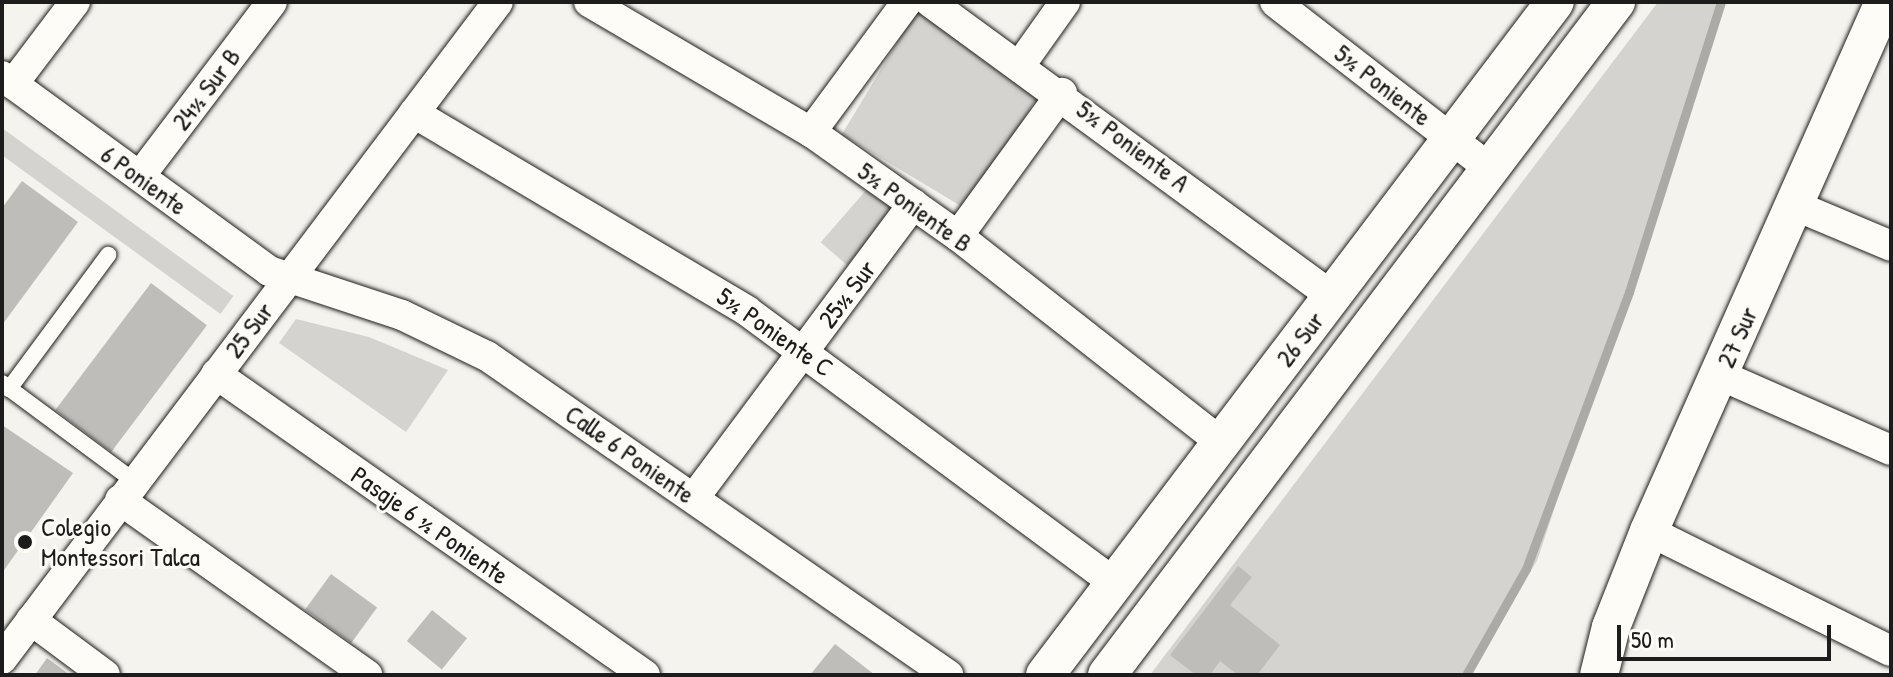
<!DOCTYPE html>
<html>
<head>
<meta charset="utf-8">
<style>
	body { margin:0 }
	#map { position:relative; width:1893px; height:677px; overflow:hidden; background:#f4f3ee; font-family:"Patrick Hand",sans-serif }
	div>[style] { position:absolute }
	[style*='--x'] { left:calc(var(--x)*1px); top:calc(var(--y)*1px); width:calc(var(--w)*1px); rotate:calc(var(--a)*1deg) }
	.green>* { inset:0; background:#d4d3cf; transform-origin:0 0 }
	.stream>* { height:9px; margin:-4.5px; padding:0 4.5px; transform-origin:4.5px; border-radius:4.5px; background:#abaaa6 }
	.building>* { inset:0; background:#bebdba; transform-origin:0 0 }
	.roads { filter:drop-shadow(0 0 2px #1c1c1c) drop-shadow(0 0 2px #1c1c1c) }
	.service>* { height:16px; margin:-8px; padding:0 8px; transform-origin:8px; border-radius:8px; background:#fdfcf7 }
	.minor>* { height:30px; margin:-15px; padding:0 15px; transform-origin:15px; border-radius:15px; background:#fdfcf7 }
	.tertiary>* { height:38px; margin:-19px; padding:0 19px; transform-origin:19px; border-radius:19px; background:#fdfcf7 }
	.dots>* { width:22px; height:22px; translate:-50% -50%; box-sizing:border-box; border:4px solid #fdfcf7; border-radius:50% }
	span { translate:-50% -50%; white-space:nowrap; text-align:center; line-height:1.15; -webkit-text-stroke:6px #fdfcf7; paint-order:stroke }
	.street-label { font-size:26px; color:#1c1c1c }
	.poi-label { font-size:26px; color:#1c1c1c }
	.left { translate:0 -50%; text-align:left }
	.frame { position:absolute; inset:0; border:4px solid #1c1c1c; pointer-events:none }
	.scale { position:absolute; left:1617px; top:625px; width:214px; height:36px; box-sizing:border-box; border:4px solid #1c1c1c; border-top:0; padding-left:10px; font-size:24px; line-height:28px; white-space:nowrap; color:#1c1c1c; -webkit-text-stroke:6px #fdfcf7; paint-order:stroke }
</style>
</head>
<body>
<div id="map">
	<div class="green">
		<i style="clip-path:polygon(1658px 2px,1722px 2px,1537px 561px,1462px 675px,1150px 675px)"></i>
		<i style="left:916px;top:11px;width:148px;height:144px;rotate:31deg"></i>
		<i style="left:2px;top:128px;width:286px;height:22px;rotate:36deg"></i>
		<i style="left:868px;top:188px;width:35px;height:72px;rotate:41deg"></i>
		<i style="clip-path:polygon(296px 319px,369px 337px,448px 370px,406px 432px,279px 343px)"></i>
	</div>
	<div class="stream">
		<i style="--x:1466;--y:675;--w:122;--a:-60.5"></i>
		<i style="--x:1526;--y:569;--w:296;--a:-69.6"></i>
		<i style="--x:1629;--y:292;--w:304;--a:-72.4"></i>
	</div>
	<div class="building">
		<i style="clip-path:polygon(22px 181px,78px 222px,2px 325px,2px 208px)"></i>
		<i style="left:151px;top:283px;width:70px;height:159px;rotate:37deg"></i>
		<i style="clip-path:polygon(2px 425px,73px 473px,2px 573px)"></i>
		<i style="clip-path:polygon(1238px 566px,1252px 577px,1230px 605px,1280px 645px,1257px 675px,1238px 675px,1220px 661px,1210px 675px,1196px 675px,1170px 655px)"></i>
		<i style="left:331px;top:574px;width:57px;height:44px;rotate:36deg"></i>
		<i style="left:432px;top:610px;width:45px;height:40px;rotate:39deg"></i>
		<i style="clip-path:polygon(835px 644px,875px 675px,810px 675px)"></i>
		<i style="clip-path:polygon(47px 658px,70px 675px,35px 675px)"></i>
	</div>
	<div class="roads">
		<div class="service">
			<i style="--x:2;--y:383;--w:164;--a:36.6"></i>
			<i style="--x:9;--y:389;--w:167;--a:-53.5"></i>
		</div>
		<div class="minor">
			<i style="--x:589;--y:2;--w:257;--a:30.4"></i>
			<i style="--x:811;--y:132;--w:180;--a:35.3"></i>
			<i style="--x:958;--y:236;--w:334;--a:38.1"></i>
			<i style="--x:930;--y:2;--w:498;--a:36.2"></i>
			<i style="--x:1275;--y:2;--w:272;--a:37.8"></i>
			<i style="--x:1021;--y:64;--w:76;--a:-54.6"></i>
			<i style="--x:2;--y:76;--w:331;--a:36.1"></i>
			<i style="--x:269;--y:271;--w:140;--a:18.3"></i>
			<i style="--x:402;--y:315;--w:94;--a:25.8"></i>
			<i style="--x:487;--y:356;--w:561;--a:34.68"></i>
			<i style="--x:13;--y:84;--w:103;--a:-52.9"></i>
			<i style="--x:414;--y:113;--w:387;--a:30.7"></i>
			<i style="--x:747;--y:311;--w:457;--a:36.5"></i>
			<i style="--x:811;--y:132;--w:162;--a:-53.6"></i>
			<i style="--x:140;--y:176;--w:218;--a:-52.8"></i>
			<i style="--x:1796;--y:206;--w:103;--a:22.8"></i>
			<i style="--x:958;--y:236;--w:177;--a:-54"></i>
			<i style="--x:216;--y:374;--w:524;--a:35.05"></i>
			<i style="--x:1720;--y:375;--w:187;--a:23.7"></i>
			<i style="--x:694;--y:498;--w:367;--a:-53.3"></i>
			<i style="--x:120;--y:500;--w:303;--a:35.3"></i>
			<i style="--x:1649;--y:531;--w:270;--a:26.4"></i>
			<i style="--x:31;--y:620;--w:92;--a:36.6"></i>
			<i style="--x:2;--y:659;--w:823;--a:-52.95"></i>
		</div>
		<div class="tertiary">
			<i style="--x:1045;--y:675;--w:844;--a:-52.85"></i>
			<i style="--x:1107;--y:675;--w:844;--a:-52.9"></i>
			<i style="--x:1599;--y:675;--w:49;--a:-76"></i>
			<i style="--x:1611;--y:627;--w:103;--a:-68.4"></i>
			<i style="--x:1649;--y:531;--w:579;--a:-66.05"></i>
		</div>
	</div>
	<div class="dots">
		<i style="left:25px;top:542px;background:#1c1c1c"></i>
	</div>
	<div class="street-label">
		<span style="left:1383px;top:85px;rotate:38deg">5½ Poniente</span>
		<span style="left:206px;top:89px;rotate:-53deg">24½ Sur B</span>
		<span style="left:1133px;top:146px;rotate:37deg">5½ Poniente A</span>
		<span style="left:144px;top:180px;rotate:36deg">6 Poniente</span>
		<span style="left:915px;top:207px;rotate:36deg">5½ Poniente B</span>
		<span style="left:847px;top:294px;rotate:-53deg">25½ Sur</span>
		<span style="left:249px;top:330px;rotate:-53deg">25 Sur</span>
		<span style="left:775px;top:332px;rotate:35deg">5½ Poniente C</span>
		<span style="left:1737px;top:337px;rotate:-66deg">27 Sur</span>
		<span style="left:1300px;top:339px;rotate:-53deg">26 Sur</span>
		<span style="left:630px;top:454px;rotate:35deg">Calle 6 Poniente</span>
		<span style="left:430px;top:525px;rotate:35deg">Pasaje 6 ½ Poniente</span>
	</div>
	<div class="poi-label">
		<span class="left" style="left:41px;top:542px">Colegio<br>Montessori Talca</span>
	</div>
	<div class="frame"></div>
	<div class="scale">50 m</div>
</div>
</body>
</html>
